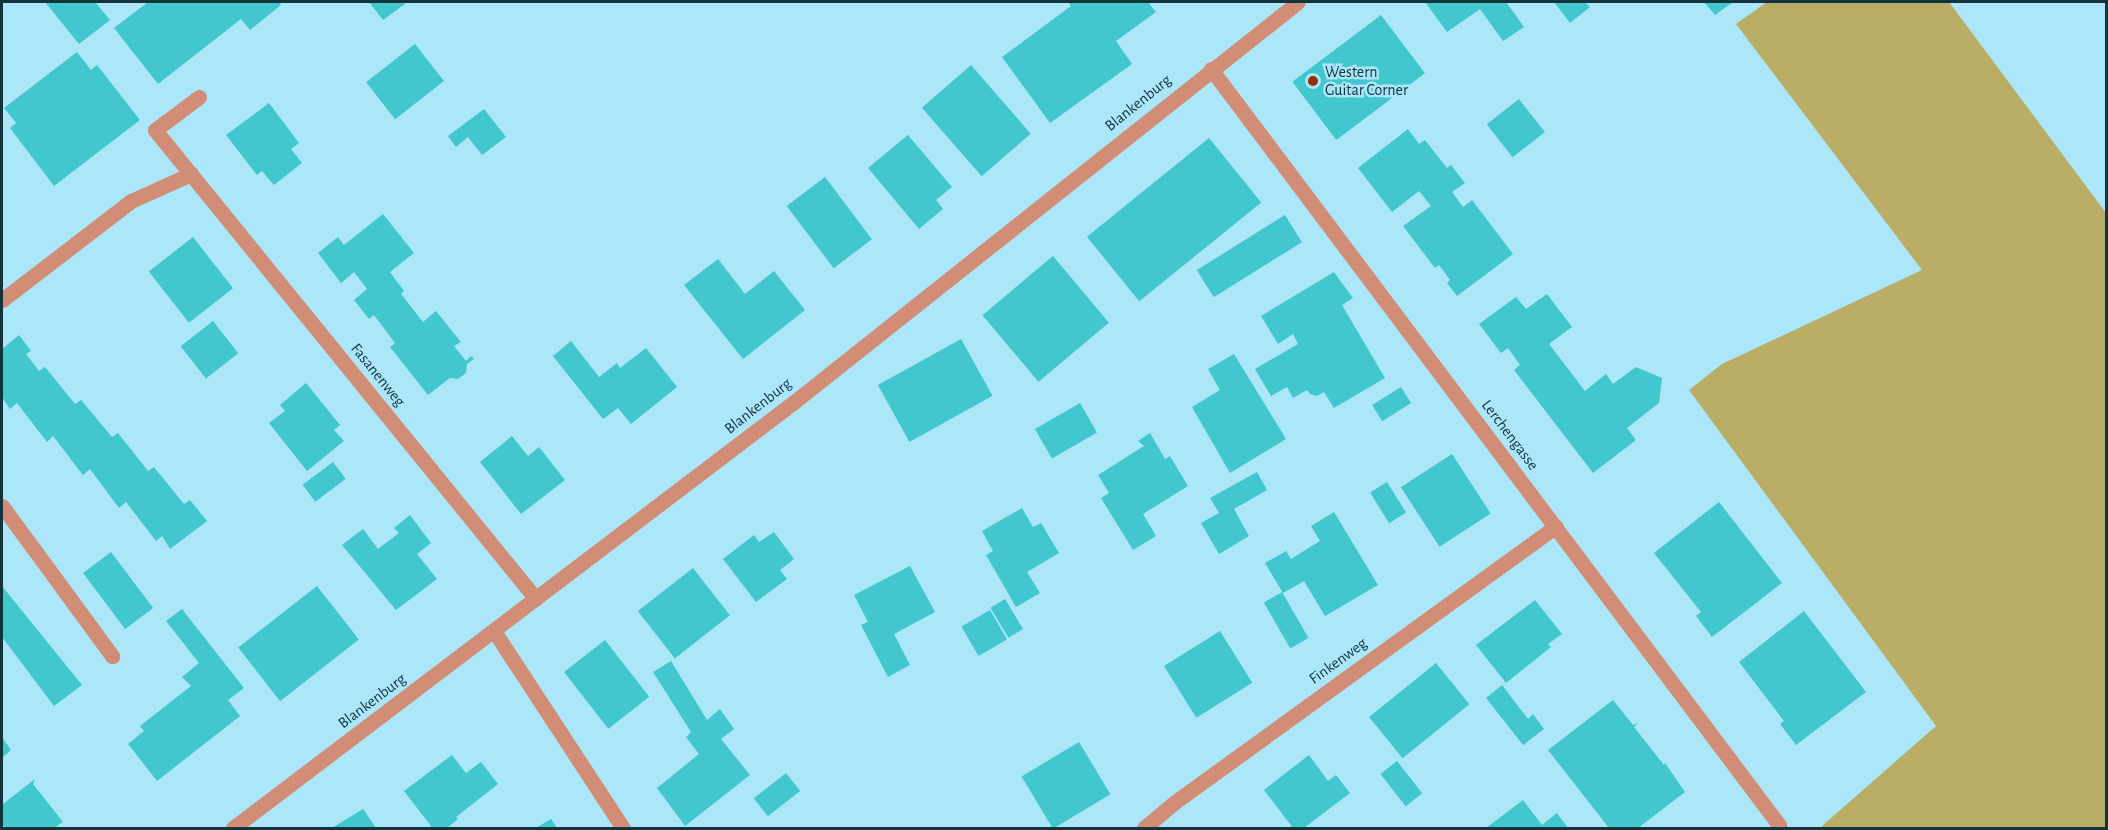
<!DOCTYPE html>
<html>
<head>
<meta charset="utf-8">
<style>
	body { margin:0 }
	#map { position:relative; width:2108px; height:830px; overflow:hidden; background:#abe6f9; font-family:"Alegreya Sans",sans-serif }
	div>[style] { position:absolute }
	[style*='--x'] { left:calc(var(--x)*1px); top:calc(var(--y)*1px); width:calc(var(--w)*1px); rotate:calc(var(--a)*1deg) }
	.green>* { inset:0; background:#baad65 }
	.building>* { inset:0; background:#41c7cd; transform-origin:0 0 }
	.lane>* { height:15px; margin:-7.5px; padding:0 7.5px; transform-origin:7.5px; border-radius:7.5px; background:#d28d76 }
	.street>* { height:15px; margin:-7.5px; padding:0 7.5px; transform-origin:7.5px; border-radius:7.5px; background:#d28d76 }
	.dots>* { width:16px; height:16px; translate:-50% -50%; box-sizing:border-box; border:3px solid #abe6f9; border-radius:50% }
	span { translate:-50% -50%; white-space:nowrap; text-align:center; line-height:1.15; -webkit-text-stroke:5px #abe6f9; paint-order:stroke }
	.poi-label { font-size:16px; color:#13343d }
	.left { translate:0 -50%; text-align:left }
	.street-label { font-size:16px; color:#13343d }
	.frame { position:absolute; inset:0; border:3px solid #13343d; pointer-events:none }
</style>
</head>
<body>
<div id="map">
	<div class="green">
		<i style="clip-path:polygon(1767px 2px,1949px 2px,2106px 213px,2106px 828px,1823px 828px,1822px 826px,1936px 726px,1689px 390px,1722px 364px,1922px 270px,1736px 24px)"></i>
	</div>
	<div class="building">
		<i style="clip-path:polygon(45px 2px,95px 2px,110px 20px,79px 44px)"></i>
		<i style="clip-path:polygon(148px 2px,279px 2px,281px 5px,250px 30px,241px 19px,158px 84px,114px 28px)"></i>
		<i style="clip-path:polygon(369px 2px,403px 2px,405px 4px,383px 20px)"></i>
		<i style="clip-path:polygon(1068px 2px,1148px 2px,1156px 12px,1116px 41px,1132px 64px,1050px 123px,1002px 57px,1071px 6px)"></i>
		<i style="clip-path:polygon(1425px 2px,1506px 2px,1524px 27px,1503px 41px,1480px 9px,1447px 32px)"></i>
		<i style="clip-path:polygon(1554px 2px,1585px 2px,1590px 7px,1570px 23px)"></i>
		<i style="clip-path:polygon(1704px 2px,1733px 2px,1715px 15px)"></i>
		<i style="left:1381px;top:15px;width:73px;height:111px;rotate:53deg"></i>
		<i style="left:415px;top:44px;width:47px;height:62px;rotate:52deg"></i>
		<i style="clip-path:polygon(77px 52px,91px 70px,97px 65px,140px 120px,54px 186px,10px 128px,16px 123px,4px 108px)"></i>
		<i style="left:971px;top:65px;width:91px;height:65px;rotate:49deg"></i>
		<i style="left:1519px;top:99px;width:42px;height:41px;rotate:52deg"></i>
		<i style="clip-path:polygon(269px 103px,299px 143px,291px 149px,302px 163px,274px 185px,262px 171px,257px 175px,226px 135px)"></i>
		<i style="clip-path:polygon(484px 109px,506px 137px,482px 155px,468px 137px,456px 147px,448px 136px)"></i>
		<i style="clip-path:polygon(1408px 129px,1419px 144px,1425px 140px,1447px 168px,1451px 165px,1465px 183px,1452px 192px,1463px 207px,1472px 200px,1513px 254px,1457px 296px,1447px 283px,1450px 280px,1439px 265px,1435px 268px,1403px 226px,1431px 206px,1419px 191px,1392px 212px,1358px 168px)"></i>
		<i style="clip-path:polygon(908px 135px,952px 187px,936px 200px,943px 209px,919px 229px,868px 168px)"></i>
		<i style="left:1209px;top:138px;width:83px;height:157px;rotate:51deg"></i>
		<i style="left:825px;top:177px;width:78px;height:48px;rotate:53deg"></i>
		<i style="clip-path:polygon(383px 214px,414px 253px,390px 272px,404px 291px,401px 294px,423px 322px,436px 311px,461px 342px,454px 346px,466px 361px,471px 356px,474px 359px,467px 364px,466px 373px,458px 379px,450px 378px,428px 395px,390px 347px,395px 343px,374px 315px,369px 319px,354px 300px,367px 289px,354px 272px,341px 283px,318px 253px,338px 237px,344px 245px)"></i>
		<i style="left:1285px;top:215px;width:32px;height:104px;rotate:58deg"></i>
		<i style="left:193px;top:237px;width:65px;height:56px;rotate:52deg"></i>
		<i style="left:1053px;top:256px;width:87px;height:92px;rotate:50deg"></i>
		<i style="clip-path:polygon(718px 259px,745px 294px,774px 271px,805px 310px,743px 359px,684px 285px)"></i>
		<i style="clip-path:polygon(1334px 272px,1353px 298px,1342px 305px,1385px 378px,1334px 408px,1324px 392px,1317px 396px,1310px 394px,1307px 390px,1293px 398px,1287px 387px,1271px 396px,1255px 369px,1298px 344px,1293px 334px,1278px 344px,1261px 316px)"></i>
		<i style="clip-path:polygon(1547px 294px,1572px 327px,1549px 344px,1585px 391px,1606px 374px,1613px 384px,1636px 367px,1662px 378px,1659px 403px,1627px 428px,1636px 440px,1593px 473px,1514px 370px,1520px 365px,1508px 348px,1501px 353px,1479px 324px,1516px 297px,1526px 309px)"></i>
		<i style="left:213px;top:321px;width:41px;height:41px;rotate:52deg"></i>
		<i style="clip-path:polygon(19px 335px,31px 351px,26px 354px,39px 371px,45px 367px,75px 404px,81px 400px,112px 437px,118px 433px,148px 471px,154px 467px,184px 504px,190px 500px,207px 521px,170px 549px,162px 536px,156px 541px,126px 502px,119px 508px,90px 469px,83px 475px,53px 436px,47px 442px,17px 403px,10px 409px,2px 397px,2px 349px)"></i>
		<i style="left:961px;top:339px;width:65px;height:95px;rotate:61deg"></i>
		<i style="clip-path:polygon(571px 341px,599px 377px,617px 363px,620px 368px,646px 348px,677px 387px,631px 424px,618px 408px,603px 419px,553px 356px)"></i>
		<i style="clip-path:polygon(1234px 354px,1286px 439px,1230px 473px,1192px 407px,1220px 390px,1208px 369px)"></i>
		<i style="clip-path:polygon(306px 383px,340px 425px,334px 430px,344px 441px,307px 471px,269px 423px,285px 411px,280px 405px)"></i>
		<i style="left:1401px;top:387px;width:19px;height:34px;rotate:58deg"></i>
		<i style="left:1080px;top:403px;width:34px;height:52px;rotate:60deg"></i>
		<i style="clip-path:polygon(1150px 433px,1165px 459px,1170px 456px,1188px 486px,1143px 514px,1156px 536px,1133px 550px,1101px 498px,1109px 493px,1098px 475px,1144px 446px,1138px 441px)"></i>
		<i style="clip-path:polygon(512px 436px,528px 456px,539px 447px,565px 480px,521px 514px,480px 462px)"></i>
		<i style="left:1452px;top:454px;width:71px;height:61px;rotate:57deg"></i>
		<i style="left:333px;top:462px;width:21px;height:38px;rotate:53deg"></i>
		<i style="clip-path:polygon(1257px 472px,1267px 490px,1234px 509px,1249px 536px,1219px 554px,1201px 523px,1219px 513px,1210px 498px)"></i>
		<i style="left:1387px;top:482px;width:36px;height:20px;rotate:58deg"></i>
		<i style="clip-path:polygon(1719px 502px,1782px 583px,1712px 637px,1696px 616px,1701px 612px,1654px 553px)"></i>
		<i style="clip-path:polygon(1022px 508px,1033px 527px,1041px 523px,1059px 553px,1027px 572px,1040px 593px,1016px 607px,986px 555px,993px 551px,982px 531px)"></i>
		<i style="clip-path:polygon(1334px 512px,1378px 585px,1325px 616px,1304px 581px,1283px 593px,1265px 563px,1286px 551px,1291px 559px,1320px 541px,1311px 526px)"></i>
		<i style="clip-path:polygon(410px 515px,431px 543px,417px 554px,437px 579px,396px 610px,342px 545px,363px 529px,378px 549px,399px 533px,394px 528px)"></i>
		<i style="clip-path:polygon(774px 532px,794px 559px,780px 570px,787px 579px,756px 602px,723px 559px,754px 535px,759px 542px)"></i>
		<i style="left:111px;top:552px;width:70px;height:35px;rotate:53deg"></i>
		<i style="clip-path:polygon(910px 566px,935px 612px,894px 634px,910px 665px,888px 677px,861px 625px,868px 622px,854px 595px)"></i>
		<i style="left:693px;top:568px;width:60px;height:70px;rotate:52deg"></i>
		<i style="clip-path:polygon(2px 586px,82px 685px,54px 706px,2px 637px)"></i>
		<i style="left:317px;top:586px;width:68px;height:100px;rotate:52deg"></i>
		<i style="left:1282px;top:592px;width:53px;height:21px;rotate:60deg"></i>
		<i style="left:1005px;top:599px;width:35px;height:17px;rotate:59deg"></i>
		<i style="clip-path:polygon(1535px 600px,1562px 634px,1548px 644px,1551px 647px,1506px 683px,1476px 645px)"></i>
		<i style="clip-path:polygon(182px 609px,244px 688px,228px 700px,240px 716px,157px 781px,128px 744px,144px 731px,140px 726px,191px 686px,182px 677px,199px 663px,166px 621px)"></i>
		<i style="left:990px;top:610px;width:34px;height:33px;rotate:60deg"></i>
		<i style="clip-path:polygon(1804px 611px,1866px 692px,1796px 745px,1780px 724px,1784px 721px,1739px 662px)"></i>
		<i style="left:1220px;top:631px;width:61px;height:66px;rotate:58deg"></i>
		<i style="left:605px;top:640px;width:72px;height:52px;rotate:52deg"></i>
		<i style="clip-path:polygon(671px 661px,707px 720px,720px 709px,734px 729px,721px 739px,750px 775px,685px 826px,657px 788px,699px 754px,686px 737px,691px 732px,653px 672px)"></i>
		<i style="left:1436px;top:663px;width:53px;height:86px;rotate:51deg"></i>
		<i style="clip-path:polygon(1502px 685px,1528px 719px,1533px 714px,1544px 729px,1523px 745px,1486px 698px)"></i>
		<i style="clip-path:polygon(1613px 700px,1633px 725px,1638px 723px,1634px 727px,1664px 765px,1665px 763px,1685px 792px,1638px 828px,1609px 828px,1548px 750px)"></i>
		<i style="clip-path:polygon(2px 737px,11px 750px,2px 758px)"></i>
		<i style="left:1079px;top:742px;width:61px;height:67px;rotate:59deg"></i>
		<i style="clip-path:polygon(452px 755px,466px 773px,481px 762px,498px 784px,456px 817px,458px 819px,447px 828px,428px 828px,431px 826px,404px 791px)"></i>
		<i style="clip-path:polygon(1309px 755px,1328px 781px,1336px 775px,1350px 793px,1304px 828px,1293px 828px,1264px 790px)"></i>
		<i style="left:1397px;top:761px;width:41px;height:21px;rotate:52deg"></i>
		<i style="left:786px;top:773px;width:23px;height:41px;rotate:52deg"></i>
		<i style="clip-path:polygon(35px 779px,33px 784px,63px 822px,54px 828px,5px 828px,2px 824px,2px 802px,3px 804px)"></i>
		<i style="clip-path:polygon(1523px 800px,1542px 825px,1557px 813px,1568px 828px,1486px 828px)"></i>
		<i style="clip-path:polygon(363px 809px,376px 828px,332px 828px)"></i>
		<i style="clip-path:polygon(551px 819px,557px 828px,536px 828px)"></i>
	</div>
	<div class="lane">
		<i style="--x:55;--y:578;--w:97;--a:53.8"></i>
	</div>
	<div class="street">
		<i style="--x:1211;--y:69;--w:946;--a:53.08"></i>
		<i style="--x:199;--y:97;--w:55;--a:143.1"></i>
		<i style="--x:155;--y:130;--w:604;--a:50.91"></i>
		<i style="--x:2;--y:300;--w:163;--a:-37.5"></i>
		<i style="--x:131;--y:201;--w:66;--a:-24.2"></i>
		<i style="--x:2;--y:506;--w:89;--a:53.6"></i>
		<i style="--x:494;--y:631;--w:235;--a:56.8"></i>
		<i style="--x:233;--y:828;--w:704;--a:-37.21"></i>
		<i style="--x:794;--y:402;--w:643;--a:-38.44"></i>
		<i style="--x:1144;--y:828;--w:40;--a:-40"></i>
		<i style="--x:1175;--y:802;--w:470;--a:-35.9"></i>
	</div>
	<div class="dots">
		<i style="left:1313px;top:81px;background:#963103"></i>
	</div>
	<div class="poi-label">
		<span class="left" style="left:1325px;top:81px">Western<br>Guitar Corner</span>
	</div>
	<div class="street-label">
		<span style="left:1138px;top:103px;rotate:-39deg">Blankenburg</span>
		<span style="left:378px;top:375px;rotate:51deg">Fasanenweg</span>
		<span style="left:758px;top:406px;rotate:-38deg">Blankenburg</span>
		<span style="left:1510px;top:435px;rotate:53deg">Lerchengasse</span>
		<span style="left:1338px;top:661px;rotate:-36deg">Finkenweg</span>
		<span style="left:372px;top:701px;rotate:-37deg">Blankenburg</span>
	</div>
	<div class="frame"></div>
</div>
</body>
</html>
